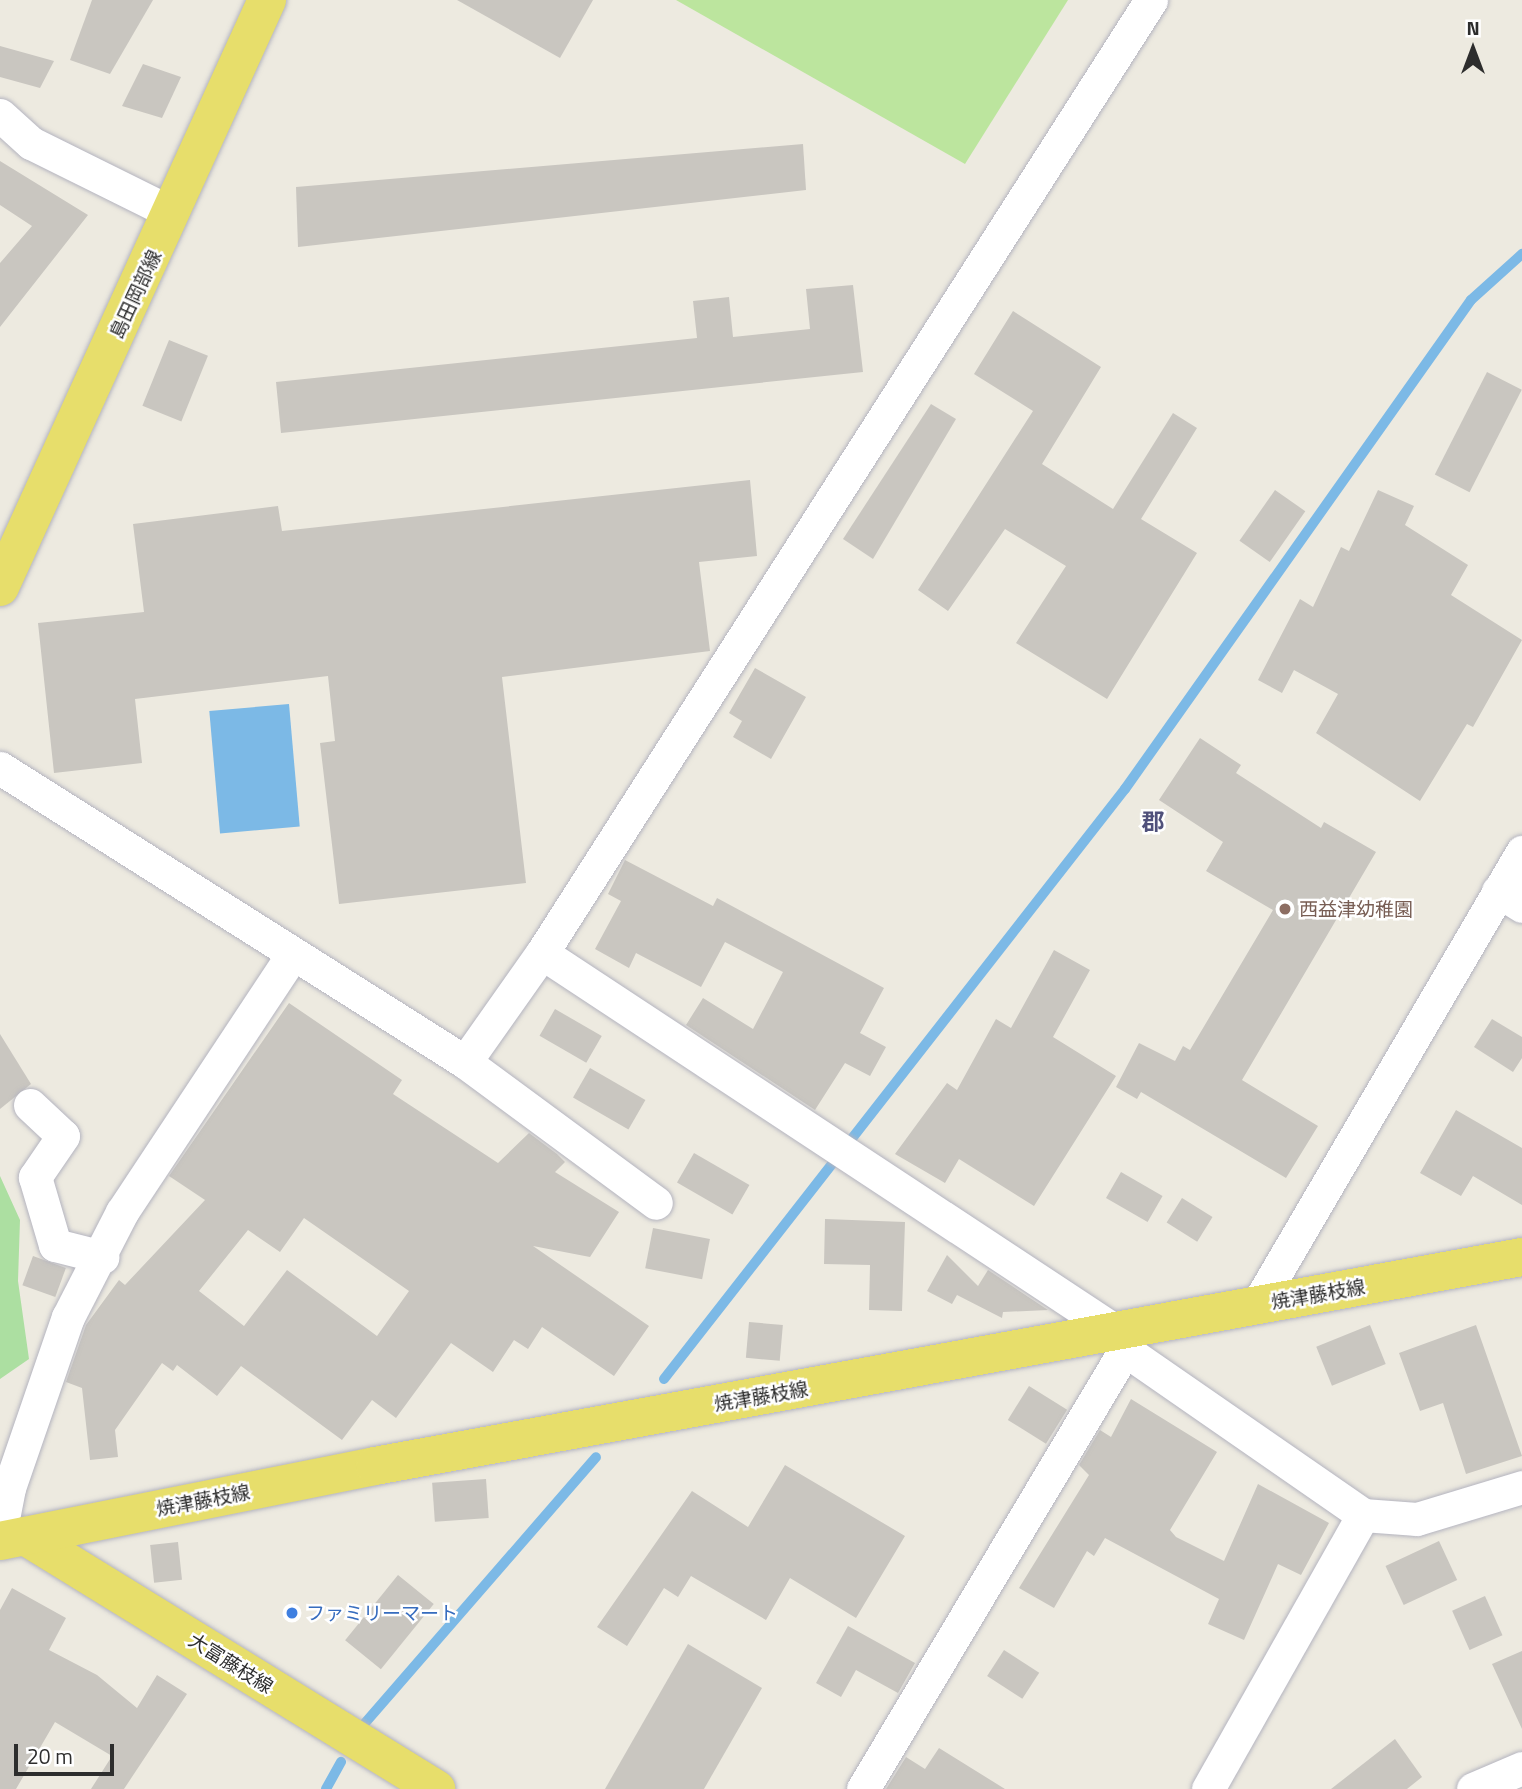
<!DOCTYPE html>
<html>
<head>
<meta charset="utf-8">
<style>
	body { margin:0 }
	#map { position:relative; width:1522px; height:1789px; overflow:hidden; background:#edeae0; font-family:"Titillium Web","Noto Sans JP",sans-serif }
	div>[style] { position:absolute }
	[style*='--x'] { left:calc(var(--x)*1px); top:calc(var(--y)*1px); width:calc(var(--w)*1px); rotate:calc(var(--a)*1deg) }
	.green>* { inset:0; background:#acdfa1 }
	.pitch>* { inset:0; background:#bce59e }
	.water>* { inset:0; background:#7cb9e6; transform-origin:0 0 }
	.stream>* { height:10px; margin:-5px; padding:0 5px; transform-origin:5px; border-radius:5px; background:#7cb9e6 }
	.building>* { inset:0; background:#c9c6c0; transform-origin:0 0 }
	.roads { filter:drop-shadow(0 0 2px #b4b4bf) drop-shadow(0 0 2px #b4b4bf) }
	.minor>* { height:33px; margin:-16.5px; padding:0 16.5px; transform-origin:16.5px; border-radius:16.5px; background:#fff }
	.major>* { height:38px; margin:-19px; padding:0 19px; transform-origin:19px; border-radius:19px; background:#e7de6b }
	.dots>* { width:19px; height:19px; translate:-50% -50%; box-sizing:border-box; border:4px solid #fff; border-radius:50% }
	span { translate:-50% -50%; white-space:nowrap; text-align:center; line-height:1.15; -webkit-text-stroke:5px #fff; paint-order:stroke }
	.street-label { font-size:19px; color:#2d2d2d }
	.education-label { font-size:19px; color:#785e54 }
	.left { translate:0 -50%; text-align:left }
	.shop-label { font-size:19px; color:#366cbe }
	.quarter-label { font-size:23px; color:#50517b; font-weight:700 }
	.north { position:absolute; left:1438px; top:14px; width:70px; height:70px; -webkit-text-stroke:5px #fff; paint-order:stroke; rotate:0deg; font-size:19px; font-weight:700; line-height:28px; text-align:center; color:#2d2d2d }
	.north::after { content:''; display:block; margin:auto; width:24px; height:32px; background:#2d2d2d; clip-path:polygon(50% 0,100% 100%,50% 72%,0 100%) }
	.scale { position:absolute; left:14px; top:1744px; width:100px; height:32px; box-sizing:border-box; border:4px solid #2d2d2d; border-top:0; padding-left:9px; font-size:21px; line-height:24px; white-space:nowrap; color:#2d2d2d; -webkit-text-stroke:5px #fff; paint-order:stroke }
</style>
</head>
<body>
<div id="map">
	<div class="green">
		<i style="clip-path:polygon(0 1176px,20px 1220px,18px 1281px,29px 1359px,0 1379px)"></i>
	</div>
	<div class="pitch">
		<i style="clip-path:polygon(676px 0,1068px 0,965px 164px)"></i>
	</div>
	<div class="water">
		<i style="left:289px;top:704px;width:123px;height:80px;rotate:85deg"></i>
	</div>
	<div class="stream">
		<i style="--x:664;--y:1379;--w:749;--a:-52"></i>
		<i style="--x:1125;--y:789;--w:599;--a:-54.72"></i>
		<i style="--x:1471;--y:300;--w:69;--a:-42"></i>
		<i style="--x:365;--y:1723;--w:352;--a:-49"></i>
		<i style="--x:326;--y:1789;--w:31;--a:-61"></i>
	</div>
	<div class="building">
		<i style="clip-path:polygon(92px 0,153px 0,110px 74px,70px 60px)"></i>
		<i style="clip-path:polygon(457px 0,593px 0,560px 58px)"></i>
		<i style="clip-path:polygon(0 46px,54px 61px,40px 88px,0 77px)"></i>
		<i style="clip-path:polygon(143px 64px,181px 77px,162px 118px,122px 106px)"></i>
		<i style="clip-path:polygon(803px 144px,806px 190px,298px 247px,296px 187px)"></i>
		<i style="clip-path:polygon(0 161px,88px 215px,0 327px,0 263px,32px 226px,0 205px)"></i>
		<i style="clip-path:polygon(853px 285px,863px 372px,281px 433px,276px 382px,697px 338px,693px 301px,729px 297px,733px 337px,810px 329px,806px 289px)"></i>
		<i style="clip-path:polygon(1013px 311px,1101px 367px,1042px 464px,1113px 509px,1173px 413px,1197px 428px,1141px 519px,1197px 553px,1107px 699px,1016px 643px,1066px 566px,1005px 529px,948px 611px,918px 590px,1033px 411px,974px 374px)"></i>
		<i style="left:169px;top:340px;width:42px;height:71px;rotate:22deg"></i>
		<i style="left:1487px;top:372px;width:39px;height:115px;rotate:27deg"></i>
		<i style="clip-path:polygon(931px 404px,956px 419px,873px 559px,843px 539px)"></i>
		<i style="clip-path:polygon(750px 480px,757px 556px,699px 562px,710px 651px,502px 677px,526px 883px,339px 904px,320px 743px,335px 741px,328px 676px,135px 699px,142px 763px,54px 773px,38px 623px,144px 612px,133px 524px,278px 506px,282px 531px)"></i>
		<i style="left:1275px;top:490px;width:37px;height:62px;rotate:35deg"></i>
		<i style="clip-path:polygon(1378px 490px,1414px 506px,1405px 525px,1468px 565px,1451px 595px,1522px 640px,1473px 727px,1467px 724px,1420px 801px,1316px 733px,1338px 694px,1294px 670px,1282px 693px,1258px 680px,1300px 599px,1313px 607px,1341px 547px,1349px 551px)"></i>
		<i style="clip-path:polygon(755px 668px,806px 697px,771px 759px,733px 737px,742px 721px,729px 713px)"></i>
		<i style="clip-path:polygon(1200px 738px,1241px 765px,1236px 773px,1321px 828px,1324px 822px,1376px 852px,1242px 1080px,1318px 1126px,1286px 1178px,1141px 1092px,1137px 1099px,1116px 1087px,1139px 1043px,1175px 1061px,1183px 1046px,1190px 1050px,1273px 910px,1206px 871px,1223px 842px,1159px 800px)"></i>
		<i style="clip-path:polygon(625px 860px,713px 906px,717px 898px,884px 988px,860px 1033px,886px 1047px,870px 1076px,845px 1063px,815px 1110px,686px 1025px,703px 998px,753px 1029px,783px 972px,725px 942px,701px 987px,636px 953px,629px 968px,595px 949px,621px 901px,608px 894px)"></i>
		<i style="clip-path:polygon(1054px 950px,1090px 970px,1053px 1037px,1116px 1076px,1034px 1206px,959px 1159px,945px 1183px,895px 1154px,947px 1083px,957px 1090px,996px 1019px,1011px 1028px)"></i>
		<i style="clip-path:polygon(evenodd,289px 1003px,402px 1080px,393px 1094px,498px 1163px,529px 1133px,557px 1154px,565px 1162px,555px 1172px,619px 1212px,590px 1257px,533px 1246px,649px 1326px,614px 1376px,542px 1327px,528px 1349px,514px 1340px,493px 1372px,451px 1343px,396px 1418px,372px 1400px,342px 1440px,241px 1366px,217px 1396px,177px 1365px,173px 1371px,162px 1363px,115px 1430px,118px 1457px,90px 1460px,82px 1388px,66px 1382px,86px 1325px,119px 1280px,125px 1285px,205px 1200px,169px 1176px,289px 1003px,304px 1218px,409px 1291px,377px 1336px,287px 1270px,244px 1326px,199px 1291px,248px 1230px,280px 1252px,304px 1218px)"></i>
		<i style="left:555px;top:1009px;width:54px;height:31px;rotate:30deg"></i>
		<i style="clip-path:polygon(1492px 1019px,1522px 1037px,1522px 1058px,1513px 1072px,1474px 1047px)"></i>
		<i style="clip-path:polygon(0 1034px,31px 1084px,0 1109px)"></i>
		<i style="left:590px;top:1068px;width:64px;height:34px;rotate:30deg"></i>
		<i style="clip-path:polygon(1456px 1110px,1522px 1148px,1522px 1205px,1473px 1176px,1461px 1196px,1420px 1173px)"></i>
		<i style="left:694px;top:1153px;width:64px;height:34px;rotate:30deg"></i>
		<i style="left:1121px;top:1172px;width:48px;height:30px;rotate:30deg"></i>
		<i style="left:1182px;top:1198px;width:36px;height:29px;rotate:32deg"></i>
		<i style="clip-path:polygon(825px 1219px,905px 1222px,902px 1311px,869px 1310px,870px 1265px,824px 1264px)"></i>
		<i style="left:653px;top:1228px;width:58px;height:41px;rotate:11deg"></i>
		<i style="clip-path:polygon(947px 1255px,978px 1286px,988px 1270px,1048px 1310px,1003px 1312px,1002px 1318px,957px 1295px,952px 1304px,927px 1291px)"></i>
		<i style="left:33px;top:1256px;width:35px;height:31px;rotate:20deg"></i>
		<i style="left:749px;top:1322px;width:34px;height:36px;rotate:5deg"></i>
		<i style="left:1370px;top:1325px;width:42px;height:58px;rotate:68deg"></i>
		<i style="clip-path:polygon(1476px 1325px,1522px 1456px,1466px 1474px,1443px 1403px,1420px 1411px,1399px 1353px)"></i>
		<i style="left:1029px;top:1386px;width:45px;height:40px;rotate:32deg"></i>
		<i style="clip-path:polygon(1131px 1399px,1217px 1452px,1170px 1530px,1176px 1537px,1224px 1561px,1258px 1484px,1329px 1523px,1301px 1575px,1278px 1564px,1244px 1640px,1208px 1624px,1219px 1599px,1105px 1538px,1094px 1556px,1087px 1551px,1054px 1608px,1019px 1588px,1089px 1475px,1079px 1465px,1100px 1430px,1111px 1437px)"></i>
		<i style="clip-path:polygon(785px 1465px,905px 1536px,856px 1618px,790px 1578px,766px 1620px,691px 1576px,678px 1597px,664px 1588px,627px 1646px,597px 1627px,692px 1491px,748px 1527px)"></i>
		<i style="left:486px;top:1479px;width:39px;height:54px;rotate:86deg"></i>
		<i style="left:1439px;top:1541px;width:43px;height:59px;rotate:65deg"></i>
		<i style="left:178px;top:1542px;width:38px;height:28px;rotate:84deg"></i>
		<i style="left:398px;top:1575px;width:46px;height:84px;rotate:39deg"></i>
		<i style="clip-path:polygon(12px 1588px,66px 1618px,49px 1650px,97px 1675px,137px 1708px,157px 1675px,187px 1694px,124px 1789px,91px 1789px,112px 1756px,55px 1722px,16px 1789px,0 1789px,0 1610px)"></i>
		<i style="left:1485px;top:1596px;width:43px;height:36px;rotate:66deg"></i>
		<i style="clip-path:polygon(848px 1626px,915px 1663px,898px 1693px,856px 1670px,841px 1697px,816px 1683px)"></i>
		<i style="clip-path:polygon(688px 1644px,762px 1688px,704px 1789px,605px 1789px)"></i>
		<i style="left:1004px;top:1650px;width:42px;height:31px;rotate:33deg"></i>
		<i style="clip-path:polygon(1522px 1651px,1522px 1729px,1492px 1664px)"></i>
		<i style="clip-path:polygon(1395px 1739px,1422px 1777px,1407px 1789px,1331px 1789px)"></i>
		<i style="clip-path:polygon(939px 1748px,1005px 1789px,886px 1789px,906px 1757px,925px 1769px)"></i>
	</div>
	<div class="roads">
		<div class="minor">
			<i style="--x:0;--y:115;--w:42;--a:42.1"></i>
			<i style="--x:31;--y:143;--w:157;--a:26.4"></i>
			<i style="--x:0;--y:768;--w:550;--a:32.3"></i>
			<i style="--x:465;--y:1062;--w:237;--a:36.4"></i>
			<i style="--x:1498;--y:891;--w:28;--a:32"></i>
			<i style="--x:542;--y:953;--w:689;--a:33.39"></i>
			<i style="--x:1117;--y:1332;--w:20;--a:66"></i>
			<i style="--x:1125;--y:1350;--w:290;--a:34.7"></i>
			<i style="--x:1363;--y:1515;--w:54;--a:4.2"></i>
			<i style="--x:1417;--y:1519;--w:110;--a:-16.9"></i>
			<i style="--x:465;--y:1062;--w:133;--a:-54.8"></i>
			<i style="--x:542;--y:953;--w:1131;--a:-57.42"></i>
			<i style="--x:30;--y:1105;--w:45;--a:43.2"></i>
			<i style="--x:63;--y:1136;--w:50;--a:124.3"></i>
			<i style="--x:35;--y:1177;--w:71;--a:73.6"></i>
			<i style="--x:55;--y:1245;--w:49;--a:14.3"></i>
			<i style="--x:1257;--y:1305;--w:525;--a:-59.67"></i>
			<i style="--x:0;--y:1534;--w:47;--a:-78.9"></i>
			<i style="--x:9;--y:1488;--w:181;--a:-71"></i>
			<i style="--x:68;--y:1317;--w:118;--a:-62.8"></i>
			<i style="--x:122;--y:1212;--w:306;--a:-56.5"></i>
			<i style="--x:863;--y:1789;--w:511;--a:-59.17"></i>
			<i style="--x:1208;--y:1789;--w:315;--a:-60.5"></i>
			<i style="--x:1473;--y:1789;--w:53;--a:-23.2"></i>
		</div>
		<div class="major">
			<i style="--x:0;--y:587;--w:645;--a:-65.54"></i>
			<i style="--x:25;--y:1536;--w:483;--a:31.6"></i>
			<i style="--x:0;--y:1541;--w:382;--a:-11.3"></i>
			<i style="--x:375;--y:1466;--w:1166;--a:-10.33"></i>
		</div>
	</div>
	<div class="dots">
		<i style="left:1285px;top:909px;background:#8d6e63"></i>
		<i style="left:292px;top:1613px;background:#3f7fe0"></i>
	</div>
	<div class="street-label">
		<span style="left:135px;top:294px;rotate:-65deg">島田岡部線</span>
		<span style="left:1318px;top:1294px;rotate:-10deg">焼津藤枝線</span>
		<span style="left:761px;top:1396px;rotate:-10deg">焼津藤枝線</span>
		<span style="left:203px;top:1500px;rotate:-11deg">焼津藤枝線</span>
		<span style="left:231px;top:1663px;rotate:32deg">大富藤枝線</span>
	</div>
	<div class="education-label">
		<span class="left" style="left:1299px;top:909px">西益津幼稚園</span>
	</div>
	<div class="shop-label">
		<span class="left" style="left:306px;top:1613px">ファミリーマート</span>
	</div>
	<div class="quarter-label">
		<span style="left:1153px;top:822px">郡</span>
	</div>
	<div class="north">N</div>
	<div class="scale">20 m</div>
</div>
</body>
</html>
